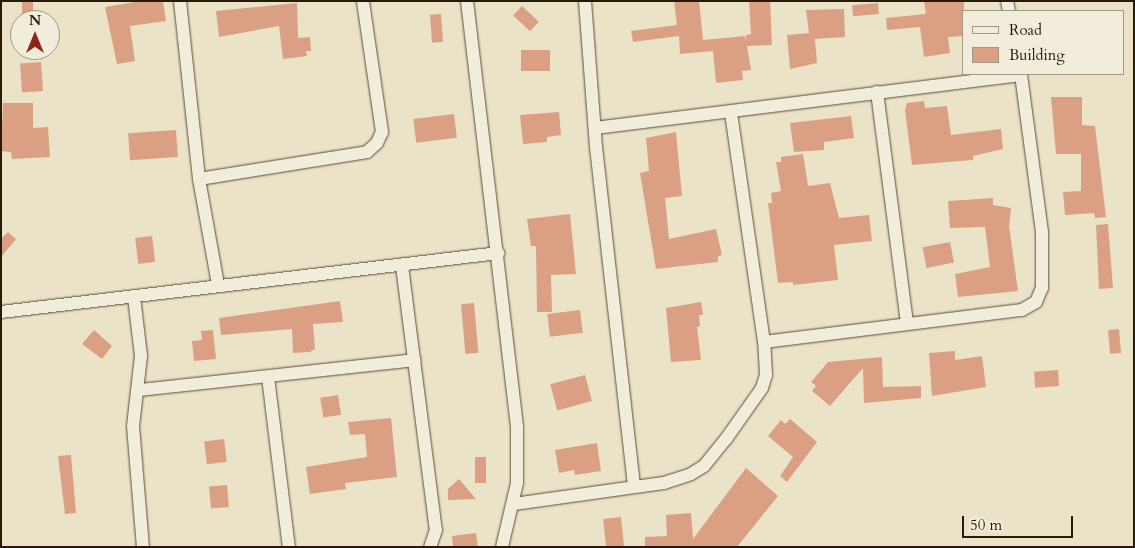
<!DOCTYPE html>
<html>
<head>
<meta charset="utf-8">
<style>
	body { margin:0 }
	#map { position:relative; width:1135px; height:548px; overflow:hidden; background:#ebe3c7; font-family:Cardo,serif }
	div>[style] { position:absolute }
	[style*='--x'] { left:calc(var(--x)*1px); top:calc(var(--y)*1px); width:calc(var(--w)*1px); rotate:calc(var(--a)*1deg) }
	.building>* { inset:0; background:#dba083; transform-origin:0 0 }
	.roads { filter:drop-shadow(0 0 1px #584c36) drop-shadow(0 0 1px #584c36) }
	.street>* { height:12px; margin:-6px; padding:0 6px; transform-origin:6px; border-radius:6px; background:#f2eddb }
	span { translate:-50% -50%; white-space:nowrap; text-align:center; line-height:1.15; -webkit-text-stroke:5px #f2eddb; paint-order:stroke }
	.frame { position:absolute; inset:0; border:2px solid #271a06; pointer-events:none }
	.legend { position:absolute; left:962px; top:10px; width:162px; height:65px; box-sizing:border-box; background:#f2eddb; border:1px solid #a19986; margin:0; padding:6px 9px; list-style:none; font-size:15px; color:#271a06 }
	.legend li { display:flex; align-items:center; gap:10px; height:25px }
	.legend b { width:25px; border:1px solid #a19986 }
	.north { position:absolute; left:10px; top:10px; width:50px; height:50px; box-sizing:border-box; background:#f2eddb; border:1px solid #a19986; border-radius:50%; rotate:0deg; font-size:14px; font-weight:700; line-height:20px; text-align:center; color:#271a06 }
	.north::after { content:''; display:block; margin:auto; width:18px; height:22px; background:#8f2418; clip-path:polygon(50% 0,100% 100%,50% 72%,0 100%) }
	.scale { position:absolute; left:962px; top:516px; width:111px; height:22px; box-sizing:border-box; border:2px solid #271a06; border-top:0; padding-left:6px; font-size:15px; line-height:18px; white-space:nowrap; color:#271a06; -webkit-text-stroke:4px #f2eddb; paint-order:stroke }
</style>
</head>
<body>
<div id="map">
	<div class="building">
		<i style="left:22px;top:1px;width:11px;height:19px"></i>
		<i style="clip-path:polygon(141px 1px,163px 1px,166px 21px,130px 26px,135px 61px,117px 64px,105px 7px)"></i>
		<i style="clip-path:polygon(674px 1px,699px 1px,703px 40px,745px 36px,746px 41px,746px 35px,751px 34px,749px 1px,770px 1px,772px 45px,747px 46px,751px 70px,742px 71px,743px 80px,716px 83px,713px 51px,680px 54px,679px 36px,633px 42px,631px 31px,677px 25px)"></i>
		<i style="clip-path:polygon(924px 1px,964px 1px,963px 36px,948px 37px,950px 53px,924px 57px,920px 27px,887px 30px,886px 18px,926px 14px)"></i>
		<i style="clip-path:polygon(297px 3px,298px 38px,310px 37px,311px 51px,306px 51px,307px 56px,283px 59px,279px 26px,219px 37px,216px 11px)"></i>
		<i style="left:878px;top:3px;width:11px;height:26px;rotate:85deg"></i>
		<i style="left:522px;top:6px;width:23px;height:13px;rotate:43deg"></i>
		<i style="clip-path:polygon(844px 9px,845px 37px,815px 39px,817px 63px,790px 69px,787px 35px,809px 33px,806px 10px)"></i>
		<i style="left:441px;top:14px;width:28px;height:11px;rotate:86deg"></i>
		<i style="left:521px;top:50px;width:29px;height:21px"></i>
		<i style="left:41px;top:62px;width:29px;height:21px;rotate:86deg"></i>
		<i style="clip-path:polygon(1051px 97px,1082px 97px,1082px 125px,1095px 126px,1106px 217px,1095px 218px,1094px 213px,1065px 215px,1063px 192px,1081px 191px,1081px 154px,1056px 154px)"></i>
		<i style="clip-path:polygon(924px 101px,925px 108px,947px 106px,951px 135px,1001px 129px,1003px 149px,973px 156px,973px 160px,912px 165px,905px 110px,907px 103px)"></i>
		<i style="clip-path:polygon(3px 103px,33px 103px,33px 128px,48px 127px,50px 157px,12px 159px,11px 152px,1px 151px)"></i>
		<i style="clip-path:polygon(559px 112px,561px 135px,547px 137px,547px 142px,523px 144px,520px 115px)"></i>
		<i style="left:454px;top:114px;width:24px;height:41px;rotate:83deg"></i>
		<i style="clip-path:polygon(851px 116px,854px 138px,824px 142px,824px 150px,794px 152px,790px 123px)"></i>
		<i style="left:176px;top:130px;width:27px;height:48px;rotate:86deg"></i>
		<i style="clip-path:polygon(676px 132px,682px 196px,665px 198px,669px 239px,716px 229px,722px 255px,718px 256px,718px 262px,656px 269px,640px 173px,649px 171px,646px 138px)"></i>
		<i style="clip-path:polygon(803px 154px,808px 186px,830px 183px,839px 218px,869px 215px,872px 241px,834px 245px,838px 280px,793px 285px,793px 282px,778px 283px,768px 203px,772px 203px,771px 193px,781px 191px,776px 162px,781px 162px,781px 157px)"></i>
		<i style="clip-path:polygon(993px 198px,993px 205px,1011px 208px,1009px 226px,1018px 291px,958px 297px,955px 274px,990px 267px,985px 227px,950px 228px,948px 201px)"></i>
		<i style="clip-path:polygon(570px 214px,576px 274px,551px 275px,552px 312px,537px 312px,536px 246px,531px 246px,527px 219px)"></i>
		<i style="clip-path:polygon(1108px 224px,1113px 288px,1099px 289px,1096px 225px)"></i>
		<i style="clip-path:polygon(8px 232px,16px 239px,1px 257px,1px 239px)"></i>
		<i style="left:152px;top:236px;width:26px;height:17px;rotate:83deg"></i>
		<i style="left:950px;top:242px;width:21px;height:28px;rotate:79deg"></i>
		<i style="clip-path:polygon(340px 301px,343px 322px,313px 324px,315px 349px,310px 352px,293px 353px,292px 329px,221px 335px,219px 318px)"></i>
		<i style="clip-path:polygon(701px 302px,703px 315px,699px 315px,700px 326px,697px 327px,701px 360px,671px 362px,666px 308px)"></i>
		<i style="left:474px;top:303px;width:50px;height:13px;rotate:85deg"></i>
		<i style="left:580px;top:310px;width:23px;height:33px;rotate:83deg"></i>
		<i style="left:1119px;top:329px;width:24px;height:11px;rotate:85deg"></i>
		<i style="clip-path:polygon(94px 330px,112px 346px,102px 359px,82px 344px)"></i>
		<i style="clip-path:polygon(213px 330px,216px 359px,194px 361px,192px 341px,202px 340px,201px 331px)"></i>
		<i style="clip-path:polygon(955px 351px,955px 360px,982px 356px,986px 387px,932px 396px,929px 353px)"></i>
		<i style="clip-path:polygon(882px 357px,883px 387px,921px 386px,921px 398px,864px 403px,863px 368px,830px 406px,812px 391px,816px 386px,811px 382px,828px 362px)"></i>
		<i style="left:1058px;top:370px;width:16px;height:24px;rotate:86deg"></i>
		<i style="left:585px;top:375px;width:27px;height:36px;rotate:75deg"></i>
		<i style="left:338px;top:395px;width:20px;height:18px;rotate:81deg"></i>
		<i style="clip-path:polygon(391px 418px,397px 477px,345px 483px,346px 489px,310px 494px,306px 467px,367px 457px,365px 434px,350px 435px,348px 422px)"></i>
		<i style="clip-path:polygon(790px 419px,817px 442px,787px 482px,780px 476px,793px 457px,768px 436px,781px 420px,785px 424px)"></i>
		<i style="left:224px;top:439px;width:23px;height:20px;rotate:83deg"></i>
		<i style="clip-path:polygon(597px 443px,601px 471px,575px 475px,574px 470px,559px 473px,555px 450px)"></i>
		<i style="clip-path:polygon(71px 455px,76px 513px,65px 514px,58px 456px)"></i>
		<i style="left:475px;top:457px;width:11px;height:26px"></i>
		<i style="clip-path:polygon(746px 468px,778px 496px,737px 547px,645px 547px,645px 537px,667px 536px,666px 515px,691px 513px,693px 539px)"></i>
		<i style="clip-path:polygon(459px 479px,476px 499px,448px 500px,448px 489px)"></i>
		<i style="left:227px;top:485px;width:22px;height:18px;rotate:85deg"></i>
		<i style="left:621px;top:517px;width:29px;height:18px;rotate:84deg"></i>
		<i style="clip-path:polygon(476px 533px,478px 547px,453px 547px,452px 536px)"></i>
	</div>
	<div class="roads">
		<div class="street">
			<i style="--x:180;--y:1;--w:179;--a:83.9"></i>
			<i style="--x:199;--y:179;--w:108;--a:79.8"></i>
			<i style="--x:467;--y:1;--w:429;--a:83.3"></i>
			<i style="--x:517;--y:427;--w:56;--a:90"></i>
			<i style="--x:517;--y:483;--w:66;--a:103.2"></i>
			<i style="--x:585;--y:1;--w:146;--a:85.7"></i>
			<i style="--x:596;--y:147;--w:342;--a:83.6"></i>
			<i style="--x:1007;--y:1;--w:10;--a:79"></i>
			<i style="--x:877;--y:92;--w:233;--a:82.6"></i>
			<i style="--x:595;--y:128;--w:429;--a:-7.1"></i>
			<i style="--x:199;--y:179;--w:170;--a:-9.1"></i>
			<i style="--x:367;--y:152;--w:13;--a:-42"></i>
			<i style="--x:377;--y:143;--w:12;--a:-66"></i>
			<i style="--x:382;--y:132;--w:132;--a:-98.3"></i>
			<i style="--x:402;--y:266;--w:266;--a:82.7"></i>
			<i style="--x:436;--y:530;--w:18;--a:109"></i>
			<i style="--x:134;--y:297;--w:59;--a:83.2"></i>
			<i style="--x:141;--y:356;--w:70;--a:96.5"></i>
			<i style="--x:133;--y:426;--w:121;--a:85.3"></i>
			<i style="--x:1;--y:312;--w:501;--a:-6.76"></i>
			<i style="--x:764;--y:342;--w:260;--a:-7.1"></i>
			<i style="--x:1022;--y:310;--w:16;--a:-30"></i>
			<i style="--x:1036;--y:302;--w:15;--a:-67"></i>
			<i style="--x:1042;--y:288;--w:56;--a:-90"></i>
			<i style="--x:1042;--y:232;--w:159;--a:-97.6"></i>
			<i style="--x:268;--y:377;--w:171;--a:83"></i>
			<i style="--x:140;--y:390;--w:276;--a:-6.2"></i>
			<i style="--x:514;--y:504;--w:151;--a:-8"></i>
			<i style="--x:664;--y:483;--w:28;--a:-18"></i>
			<i style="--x:691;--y:474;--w:15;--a:-32"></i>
			<i style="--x:704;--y:466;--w:35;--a:-51"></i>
			<i style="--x:726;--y:439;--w:62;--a:-54.8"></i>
			<i style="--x:762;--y:388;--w:14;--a:-73"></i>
			<i style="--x:766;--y:375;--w:33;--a:-93"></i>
			<i style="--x:764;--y:342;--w:231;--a:-98.2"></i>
		</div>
	</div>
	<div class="frame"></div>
	<ul class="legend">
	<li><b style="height:6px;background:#f2eddb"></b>Road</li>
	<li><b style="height:14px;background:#dba083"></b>Building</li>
	</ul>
	<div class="north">N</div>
	<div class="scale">50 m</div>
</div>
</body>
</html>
